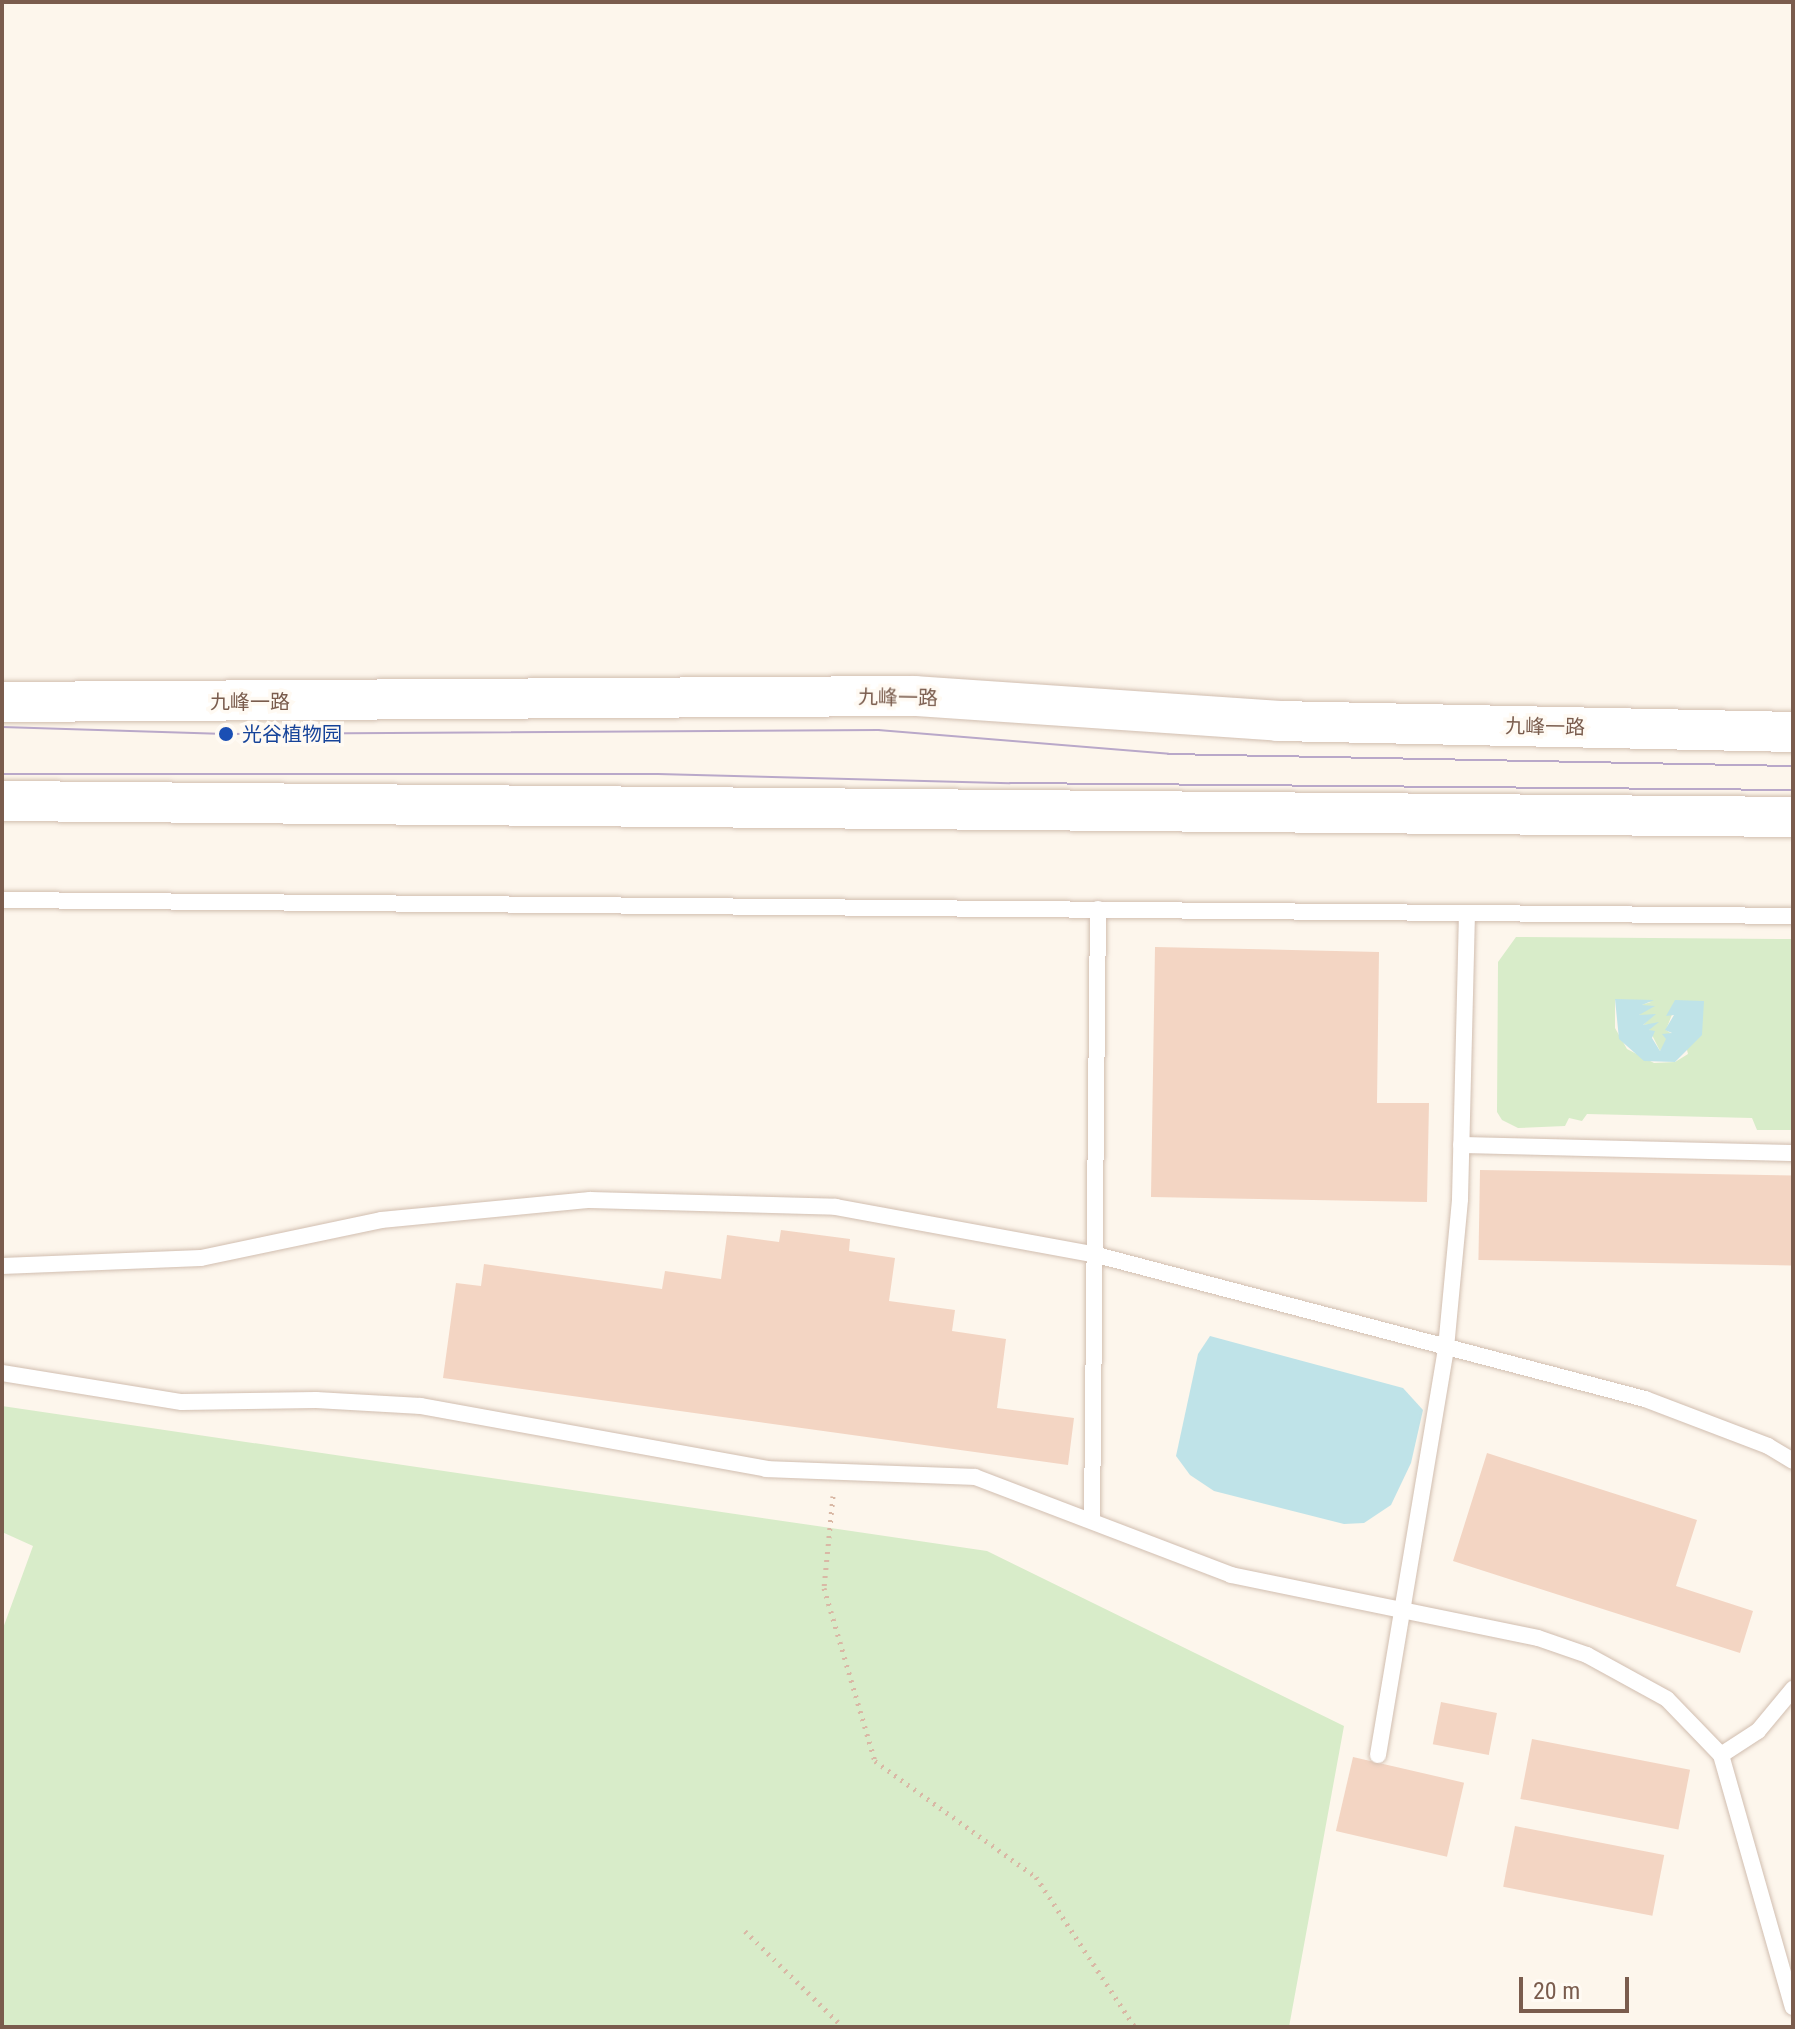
<!DOCTYPE html>
<html>
<head>
<meta charset="utf-8">
<style>
	body { margin:0 }
	#map { position:relative; width:1795px; height:2029px; overflow:hidden; background:#fdf6ec; font-family:"Roboto Condensed","Noto Sans SC",sans-serif }
	div>[style] { position:absolute }
	[style*='--x'] { left:calc(var(--x)*1px); top:calc(var(--y)*1px); width:calc(var(--w)*1px); rotate:calc(var(--a)*1deg) }
	.green>* { inset:0; background:#d8ecc9 }
	.water>* { inset:0; background:#bfe3e8 }
	.building>* { inset:0; background:#f3d5c3; transform-origin:0 0 }
	.path>* { height:5px; margin-top:-2.5px; transform-origin:0; background:repeating-linear-gradient(90deg,#d9b8a5 0 2px,transparent 0 8px) }
	.roads { filter:drop-shadow(0 0 2px #d1beb0) drop-shadow(0 0 2px #d1beb0) }
	.service>* { height:16px; margin:-8px; padding:0 8px; transform-origin:8px; border-radius:8px; background:#fff }
	.tertiary>* { height:40px; margin:-20px; padding:0 20px; transform-origin:20px; border-radius:20px; background:#fff }
	.tram>* { height:2px; margin:-1px; padding:0 1px; transform-origin:1px; border-radius:1px; background:#b9a8c9 }
	.dots>* { width:22px; height:22px; translate:-50% -50%; box-sizing:border-box; border:4px solid #fffaf3; border-radius:50% }
	span { translate:-50% -50%; white-space:nowrap; text-align:center; line-height:1.15; -webkit-text-stroke:7px #fffaf3; paint-order:stroke }
	.street-label { font-size:20px; color:#7a5c4d }
	.transit-label { font-size:20px; color:#164399 }
	.left { translate:0 -50%; text-align:left }
	.frame { position:absolute; inset:0; border:4px solid #7a5c4d; pointer-events:none }
	.scale { position:absolute; left:1519px; top:1977px; width:110px; height:36px; box-sizing:border-box; border:4px solid #7a5c4d; border-top:0; padding-left:10px; font-size:24px; line-height:28px; white-space:nowrap; color:#7a5c4d; -webkit-text-stroke:6px #fffaf3; paint-order:stroke }
</style>
</head>
<body>
<div id="map">
	<div class="green">
		<i style="clip-path:polygon(evenodd,1516px 937px,1793px 939px,1793px 1130px,1757px 1130px,1752px 1118px,1587px 1114px,1582px 1121px,1569px 1118px,1565px 1126px,1518px 1128px,1502px 1120px,1497px 1112px,1498px 962px,1516px 937px,1615px 1000px,1651px 1002px,1641px 1005px,1645px 1008px,1639px 1015px,1653px 1015px,1643px 1025px,1654px 1024px,1649px 1029px,1660px 1051px,1672px 1034px,1666px 1030px,1676px 1004px,1688px 1054px,1675px 1062px,1654px 1063px,1627px 1049px,1615px 1028px,1615px 1000px)"></i>
		<i style="clip-path:polygon(2px 1406px,987px 1551px,1344px 1726px,1289px 2027px,2px 2027px,2px 1631px,33px 1546px,2px 1532px)"></i>
	</div>
	<div class="water">
		<i style="clip-path:polygon(1615px 999px,1654px 1000px,1642px 1005px,1655px 1006px,1639px 1015px,1656px 1014px,1643px 1025px,1659px 1022px,1649px 1030px,1655px 1031px,1652px 1038px,1660px 1051px,1666px 1039px,1662px 1034px,1672px 1033px,1665px 1030px,1674px 1015px,1666px 1016px,1675px 1000px,1704px 1001px,1702px 1035px,1675px 1062px,1644px 1061px,1619px 1039px)"></i>
		<i style="clip-path:polygon(1210px 1336px,1403px 1388px,1423px 1410px,1411px 1463px,1391px 1505px,1364px 1523px,1344px 1524px,1214px 1491px,1190px 1475px,1176px 1456px,1198px 1354px)"></i>
	</div>
	<div class="building">
		<i style="clip-path:polygon(1155px 947px,1379px 952px,1377px 1103px,1429px 1103px,1427px 1202px,1151px 1197px)"></i>
		<i style="left:1480px;top:1170px;width:313px;height:90px;rotate:1deg"></i>
		<i style="clip-path:polygon(781px 1230px,850px 1239px,849px 1251px,895px 1258px,889px 1301px,955px 1310px,952px 1331px,1006px 1339px,997px 1408px,1074px 1418px,1068px 1465px,443px 1378px,456px 1283px,481px 1286px,484px 1264px,662px 1289px,665px 1271px,721px 1279px,727px 1235px,779px 1242px)"></i>
		<i style="clip-path:polygon(1487px 1453px,1697px 1520px,1676px 1586px,1753px 1611px,1740px 1653px,1453px 1561px)"></i>
		<i style="left:1441px;top:1702px;width:57px;height:43px;rotate:11deg"></i>
		<i style="left:1532px;top:1739px;width:161px;height:61px;rotate:11deg"></i>
		<i style="left:1353px;top:1757px;width:114px;height:76px;rotate:13deg"></i>
		<i style="left:1515px;top:1826px;width:152px;height:62px;rotate:11deg"></i>
	</div>
	<div class="path">
		<i style="--x:833;--y:1496;--w:92;--a:95.6"></i>
		<i style="--x:824;--y:1588;--w:180;--a:73.6"></i>
		<i style="--x:875;--y:1761;--w:198;--a:35.8"></i>
		<i style="--x:1036;--y:1877;--w:180;--a:56.6"></i>
		<i style="--x:745;--y:1931;--w:137;--a:44.4"></i>
	</div>
	<div class="roads">
		<div class="service">
			<i style="--x:2;--y:900;--w:1791;--a:0.51"></i>
			<i style="--x:1461;--y:1145;--w:332;--a:1.4"></i>
			<i style="--x:2;--y:1266;--w:199;--a:-2.3"></i>
			<i style="--x:201;--y:1258;--w:184;--a:-11.9"></i>
			<i style="--x:381;--y:1220;--w:210;--a:-5.5"></i>
			<i style="--x:590;--y:1200;--w:246;--a:1.6"></i>
			<i style="--x:836;--y:1207;--w:261;--a:10.4"></i>
			<i style="--x:1093;--y:1254;--w:571;--a:14.72"></i>
			<i style="--x:1645;--y:1399;--w:132;--a:20.9"></i>
			<i style="--x:1768;--y:1446;--w:29;--a:31"></i>
			<i style="--x:2;--y:1373;--w:182;--a:9.2"></i>
			<i style="--x:182;--y:1402;--w:134;--a:-0.9"></i>
			<i style="--x:316;--y:1400;--w:105;--a:3.3"></i>
			<i style="--x:421;--y:1406;--w:351;--a:10.3"></i>
			<i style="--x:766;--y:1469;--w:209;--a:2.2"></i>
			<i style="--x:975;--y:1477;--w:274;--a:20.9"></i>
			<i style="--x:1231;--y:1575;--w:313;--a:11.6"></i>
			<i style="--x:1538;--y:1638;--w:52;--a:19.1"></i>
			<i style="--x:1587;--y:1655;--w:91;--a:28.8"></i>
			<i style="--x:1667;--y:1699;--w:78;--a:46"></i>
			<i style="--x:1721;--y:1755;--w:262;--a:74.1"></i>
			<i style="--x:1092;--y:1520;--w:611;--a:-89.44"></i>
			<i style="--x:1378;--y:1755;--w:413;--a:-80.5"></i>
			<i style="--x:1446;--y:1348;--w:150;--a:-84.6"></i>
			<i style="--x:1460;--y:1199;--w:286;--a:-88.6"></i>
			<i style="--x:1721;--y:1755;--w:44;--a:-33"></i>
			<i style="--x:1758;--y:1731;--w:55;--a:-50.2"></i>
		</div>
		<div class="tertiary">
			<i style="--x:2;--y:702;--w:913;--a:-0.38"></i>
			<i style="--x:915;--y:696;--w:364;--a:3.9"></i>
			<i style="--x:1278;--y:721;--w:515;--a:1.22"></i>
			<i style="--x:2;--y:801;--w:1791;--a:0.51"></i>
		</div>
	</div>
	<div class="tram">
		<i style="--x:2;--y:727;--w:224;--a:1.8"></i>
		<i style="--x:226;--y:734;--w:653;--a:-0.35"></i>
		<i style="--x:879;--y:730;--w:290;--a:4.7"></i>
		<i style="--x:1168;--y:754;--w:625;--a:1.1"></i>
		<i style="--x:2;--y:774;--w:656;--a:0"></i>
		<i style="--x:658;--y:774;--w:352;--a:1.5"></i>
		<i style="--x:1010;--y:783;--w:783;--a:0.51"></i>
	</div>
	<div class="dots">
		<i style="left:226px;top:734px;background:#1a4fb4"></i>
	</div>
	<div class="street-label">
		<span style="left:898px;top:698px;rotate:1deg">九峰一路</span>
		<span style="left:250px;top:702px">九峰一路</span>
		<span style="left:1545px;top:727px;rotate:1deg">九峰一路</span>
	</div>
	<div class="transit-label">
		<span class="left" style="left:242px;top:734px">光谷植物园</span>
	</div>
	<div class="frame"></div>
	<div class="scale">20 m</div>
</div>
</body>
</html>
